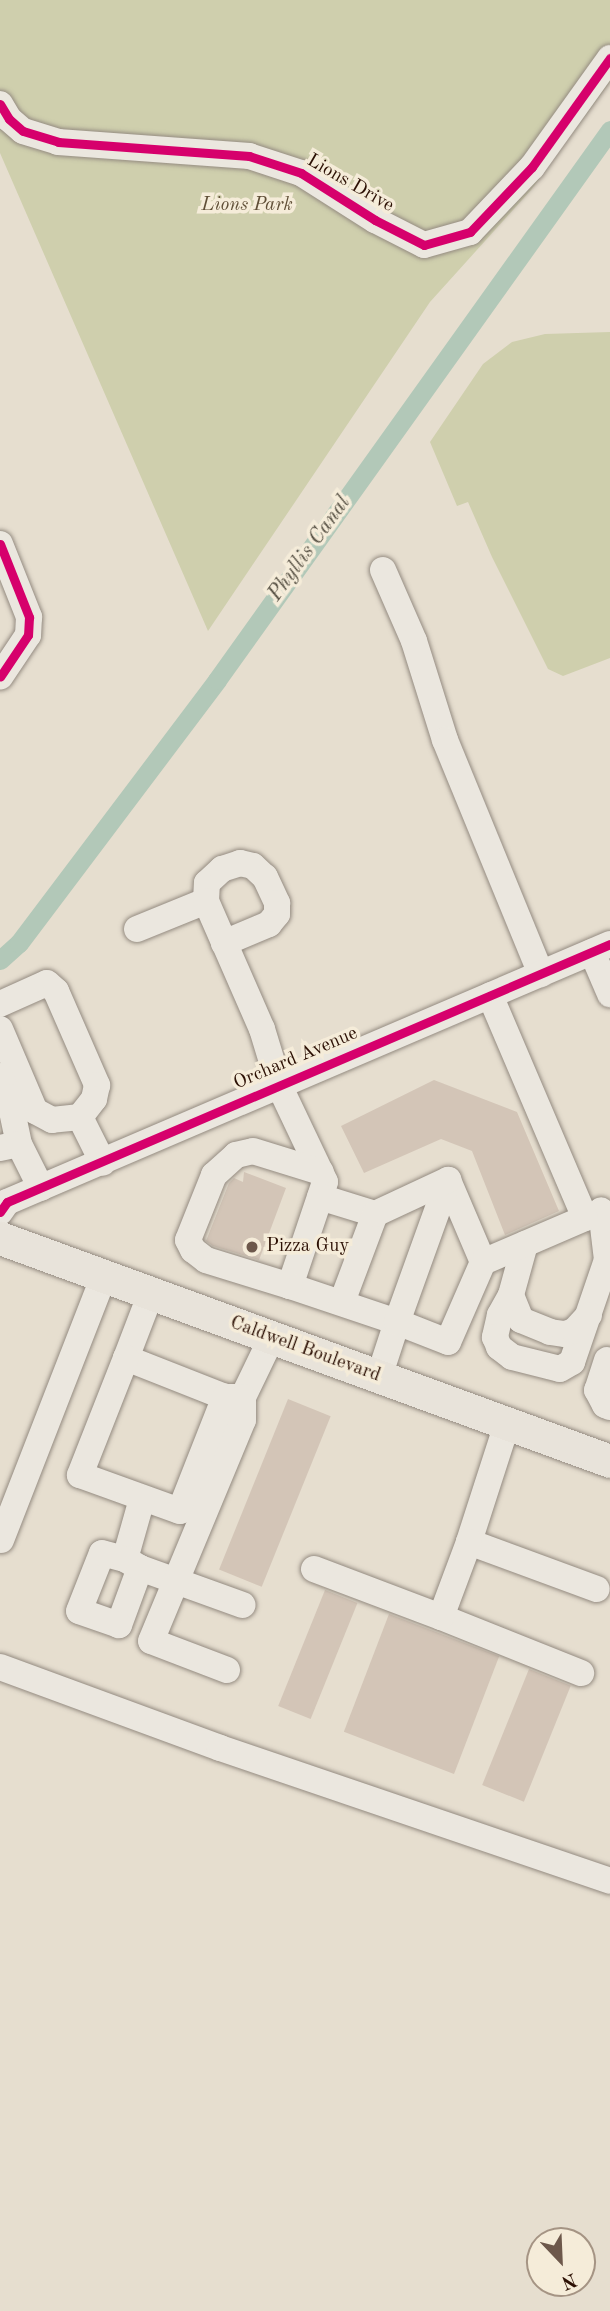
<!DOCTYPE html>
<html>
<head>
<meta charset="utf-8">
<style>
	body { margin:0 }
	#map { position:relative; width:610px; height:2311px; overflow:hidden; background:#e6decf; font-family:"Old Standard TT",serif }
	div>[style] { position:absolute }
	[style*='--x'] { left:calc(var(--x)*1px); top:calc(var(--y)*1px); width:calc(var(--w)*1px); rotate:calc(var(--a)*1deg) }
	.green>* { inset:0; background:#cfcfad }
	.canal>* { height:19px; margin:-9.5px; padding:0 9.5px; transform-origin:9.5px; border-radius:9.5px; background:#b2c8b8 }
	.building>* { inset:0; background:#d3c5b7; transform-origin:0 0 }
	.roads { filter:drop-shadow(0 0 2px #948b81) drop-shadow(0 0 2px #948b81) }
	.minor>* { height:26px; margin:-13px; padding:0 13px; transform-origin:13px; border-radius:13px; background:#ebe7df }
	.major>* { height:33px; margin:-16.5px; padding:0 16.5px; transform-origin:16.5px; border-radius:16.5px; background:#e8e3da }
	.cycleway>* { height:9px; margin:-4.5px; padding:0 4.5px; transform-origin:4.5px; border-radius:4.5px; background:#d6006c }
	.dots>* { width:19px; height:19px; translate:-50% -50%; box-sizing:border-box; border:4px solid #f5ecd9; border-radius:50% }
	span { translate:-50% -50%; white-space:nowrap; text-align:center; line-height:1.15; -webkit-text-stroke:7px #f5ecd9; paint-order:stroke }
	.street-label { font-size:19px; color:#2c1004 }
	.park-label { font-size:19px; color:#5f4e36; font-style:italic }
	.poi-label { font-size:19px; color:#2c1004 }
	.left { translate:0 -50%; text-align:left }
	.water-label { font-size:21px; color:#534d40; font-style:italic }
	.north { position:absolute; left:526px; top:2227px; width:70px; height:70px; box-sizing:border-box; background:#f5ecd9; border:2px solid #a59484; border-radius:50%; rotate:157deg; font-size:19px; font-weight:700; line-height:28px; text-align:center; color:#2c1004 }
	.north::after { content:''; display:block; margin:auto; width:24px; height:32px; background:#6d584b; clip-path:polygon(50% 0,100% 100%,50% 72%,0 100%) }
</style>
</head>
<body>
<div id="map">
	<div class="green">
		<i style="clip-path:polygon(0 0,610px 0,610px 82px,531px 190px,430px 302px,208px 631px,0 153px)"></i>
		<i style="clip-path:polygon(610px 332px,610px 658px,563px 676px,548px 669px,492px 557px,468px 502px,457px 506px,430px 442px,483px 364px,512px 342px,545px 334px)"></i>
	</div>
	<div class="canal">
		<i style="--x:0;--y:960;--w:25;--a:-42"></i>
		<i style="--x:19;--y:943;--w:329;--a:-53"></i>
		<i style="--x:217;--y:680;--w:676;--a:-54.45"></i>
	</div>
	<div class="building">
		<i style="clip-path:polygon(434px 1080px,517px 1112px,559px 1211px,505px 1235px,472px 1151px,441px 1139px,364px 1173px,341px 1126px)"></i>
		<i style="clip-path:polygon(244px 1172px,286px 1188px,259px 1260px,213px 1246px,206px 1241px,229px 1183px,234px 1178px,243px 1182px)"></i>
		<i style="left:288px;top:1399px;width:46px;height:184px;rotate:22deg"></i>
		<i style="left:325px;top:1590px;width:35px;height:125px;rotate:22deg"></i>
		<i style="left:389px;top:1614px;width:118px;height:126px;rotate:21deg"></i>
		<i style="left:529px;top:1669px;width:45px;height:125px;rotate:22deg"></i>
	</div>
	<div class="roads">
		<div class="minor">
			<i style="--x:0;--y:104;--w:17;--a:59"></i>
			<i style="--x:9;--y:119;--w:18;--a:41"></i>
			<i style="--x:23;--y:131;--w:37;--a:17"></i>
			<i style="--x:58;--y:142;--w:192;--a:4.2"></i>
			<i style="--x:249;--y:156;--w:55;--a:18.1"></i>
			<i style="--x:301;--y:173;--w:88;--a:32.4"></i>
			<i style="--x:375;--y:220;--w:55;--a:27"></i>
			<i style="--x:424;--y:245;--w:48;--a:-15.8"></i>
			<i style="--x:470;--y:232;--w:90;--a:-46.4"></i>
			<i style="--x:532;--y:167;--w:134;--a:-54.4"></i>
			<i style="--x:0;--y:544;--w:79;--a:68.3"></i>
			<i style="--x:29;--y:617;--w:18;--a:93"></i>
			<i style="--x:28;--y:635;--w:50;--a:123.7"></i>
			<i style="--x:383;--y:570;--w:77;--a:66.4"></i>
			<i style="--x:414;--y:641;--w:104;--a:72.6"></i>
			<i style="--x:445;--y:740;--w:253;--a:67.7"></i>
			<i style="--x:206;--y:901;--w:18;--a:-87"></i>
			<i style="--x:207;--y:883;--w:21;--a:-43"></i>
			<i style="--x:222;--y:869;--w:19;--a:-18"></i>
			<i style="--x:240;--y:863;--w:13;--a:13"></i>
			<i style="--x:253;--y:866;--w:16;--a:43"></i>
			<i style="--x:265;--y:877;--w:29;--a:65"></i>
			<i style="--x:277;--y:903;--w:11;--a:90"></i>
			<i style="--x:277;--y:914;--w:13;--a:129"></i>
			<i style="--x:269;--y:924;--w:49;--a:157.1"></i>
			<i style="--x:137;--y:929;--w:74;--a:-22.1"></i>
			<i style="--x:206;--y:901;--w:140;--a:66.4"></i>
			<i style="--x:262;--y:1029;--w:59;--a:73.1"></i>
			<i style="--x:279;--y:1085;--w:107;--a:64.6"></i>
			<i style="--x:325;--y:1182;--w:110;--a:108.6"></i>
			<i style="--x:290;--y:1286;--w:113;--a:18.6"></i>
			<i style="--x:397;--y:1322;--w:58;--a:108.1"></i>
			<i style="--x:592;--y:952;--w:46;--a:66.8"></i>
			<i style="--x:0;--y:1004;--w:51;--a:-24.1"></i>
			<i style="--x:47;--y:983;--w:12;--a:42"></i>
			<i style="--x:56;--y:991;--w:103;--a:66.4"></i>
			<i style="--x:97;--y:1085;--w:14;--a:102"></i>
			<i style="--x:94;--y:1099;--w:23;--a:128"></i>
			<i style="--x:80;--y:1117;--w:28;--a:174"></i>
			<i style="--x:52;--y:1120;--w:19;--a:-152"></i>
			<i style="--x:35;--y:1111;--w:89;--a:-113.1"></i>
			<i style="--x:0;--y:1076;--w:23;--a:67"></i>
			<i style="--x:9;--y:1097;--w:48;--a:78"></i>
			<i style="--x:80;--y:1117;--w:51;--a:63.4"></i>
			<i style="--x:0;--y:1148;--w:19;--a:-12"></i>
			<i style="--x:19;--y:1144;--w:49;--a:63.4"></i>
			<i style="--x:448;--y:1180;--w:89;--a:66.9"></i>
			<i style="--x:483;--y:1262;--w:87;--a:113.6"></i>
			<i style="--x:448;--y:1342;--w:55;--a:-158.6"></i>
			<i style="--x:397;--y:1322;--w:151;--a:-70.2"></i>
			<i style="--x:320;--y:1197;--w:58;--a:17.2"></i>
			<i style="--x:0;--y:1212;--w:12;--a:-55"></i>
			<i style="--x:7;--y:1202;--w:656;--a:-23.16"></i>
			<i style="--x:525;--y:1244;--w:53;--a:105.4"></i>
			<i style="--x:511;--y:1295;--w:23;--a:119"></i>
			<i style="--x:500;--y:1315;--w:23;--a:103"></i>
			<i style="--x:495;--y:1337;--w:11;--a:68"></i>
			<i style="--x:499;--y:1347;--w:16;--a:38"></i>
			<i style="--x:512;--y:1357;--w:49;--a:14"></i>
			<i style="--x:560;--y:1369;--w:14;--a:-30"></i>
			<i style="--x:572;--y:1362;--w:108;--a:-71.1"></i>
			<i style="--x:607;--y:1260;--w:50;--a:-96.8"></i>
			<i style="--x:483;--y:1262;--w:111;--a:-23.3"></i>
			<i style="--x:585;--y:1218;--w:242;--a:-113.1"></i>
			<i style="--x:290;--y:1286;--w:88;--a:-162.8"></i>
			<i style="--x:206;--y:1260;--w:16;--a:-142"></i>
			<i style="--x:193;--y:1250;--w:11;--a:-117"></i>
			<i style="--x:188;--y:1240;--w:70;--a:-68.2"></i>
			<i style="--x:214;--y:1175;--w:30;--a:-42"></i>
			<i style="--x:236;--y:1155;--w:17;--a:-13"></i>
			<i style="--x:253;--y:1151;--w:71;--a:17.2"></i>
			<i style="--x:151;--y:1293;--w:70;--a:111"></i>
			<i style="--x:126;--y:1358;--w:106;--a:21.5"></i>
			<i style="--x:225;--y:1397;--w:18;--a:0"></i>
			<i style="--x:243;--y:1397;--w:64;--a:-64.2"></i>
			<i style="--x:511;--y:1295;--w:27;--a:68"></i>
			<i style="--x:521;--y:1320;--w:31;--a:22"></i>
			<i style="--x:550;--y:1332;--w:15;--a:8"></i>
			<i style="--x:565;--y:1334;--w:9;--a:-18"></i>
			<i style="--x:574;--y:1331;--w:22;--a:-47"></i>
			<i style="--x:342;--y:1302;--w:94;--a:-69.4"></i>
			<i style="--x:375;--y:1214;--w:81;--a:-25"></i>
			<i style="--x:126;--y:1358;--w:126;--a:111.5"></i>
			<i style="--x:80;--y:1475;--w:106;--a:19.8"></i>
			<i style="--x:180;--y:1511;--w:123;--a:-68.5"></i>
			<i style="--x:607;--y:1360;--w:32;--a:108"></i>
			<i style="--x:597;--y:1390;--w:17;--a:62"></i>
			<i style="--x:605;--y:1405;--w:5;--a:22"></i>
			<i style="--x:507;--y:1424;--w:124;--a:107.9"></i>
			<i style="--x:469;--y:1542;--w:136;--a:20.2"></i>
			<i style="--x:1;--y:1540;--w:283;--a:-68.7"></i>
			<i style="--x:469;--y:1542;--w:80;--a:110.5"></i>
			<i style="--x:441;--y:1617;--w:151;--a:21.8"></i>
			<i style="--x:125;--y:1559;--w:62;--a:-74.2"></i>
			<i style="--x:140;--y:1568;--w:61;--a:110.2"></i>
			<i style="--x:119;--y:1625;--w:42;--a:-160.7"></i>
			<i style="--x:79;--y:1611;--w:62;--a:-68.4"></i>
			<i style="--x:102;--y:1553;--w:24;--a:15"></i>
			<i style="--x:125;--y:1559;--w:17;--a:31"></i>
			<i style="--x:140;--y:1568;--w:109;--a:19.8"></i>
			<i style="--x:314;--y:1569;--w:136;--a:20.7"></i>
			<i style="--x:0;--y:1667;--w:234;--a:20.2"></i>
			<i style="--x:220;--y:1748;--w:412;--a:18.8"></i>
			<i style="--x:227;--y:1670;--w:81;--a:-159.1"></i>
			<i style="--x:151;--y:1641;--w:239;--a:-67.4"></i>
			<i style="--x:243;--y:1420;--w:23;--a:-90"></i>
		</div>
		<div class="major">
			<i style="--x:0;--y:1238;--w:649;--a:20.08"></i>
		</div>
	</div>
	<div class="cycleway">
		<i style="--x:0;--y:104;--w:17;--a:59"></i>
		<i style="--x:9;--y:119;--w:18;--a:41"></i>
		<i style="--x:23;--y:131;--w:37;--a:17"></i>
		<i style="--x:58;--y:142;--w:192;--a:4.2"></i>
		<i style="--x:249;--y:156;--w:55;--a:18.1"></i>
		<i style="--x:301;--y:173;--w:88;--a:32.4"></i>
		<i style="--x:375;--y:220;--w:55;--a:27"></i>
		<i style="--x:424;--y:245;--w:48;--a:-15.8"></i>
		<i style="--x:470;--y:232;--w:90;--a:-46.4"></i>
		<i style="--x:532;--y:167;--w:134;--a:-54.4"></i>
		<i style="--x:0;--y:544;--w:79;--a:68.3"></i>
		<i style="--x:29;--y:617;--w:18;--a:93"></i>
		<i style="--x:28;--y:635;--w:50;--a:123.7"></i>
		<i style="--x:0;--y:1212;--w:12;--a:-55"></i>
		<i style="--x:7;--y:1202;--w:656;--a:-23.16"></i>
	</div>
	<div class="dots">
		<i style="left:252px;top:1247px;background:#6d584b"></i>
	</div>
	<div class="street-label">
		<span style="left:350px;top:184px;rotate:30deg">Lions Drive</span>
		<span style="left:296px;top:1059px;rotate:-23deg">Orchard Avenue</span>
		<span style="left:305px;top:1350px;rotate:20deg">Caldwell Boulevard</span>
	</div>
	<div class="park-label">
		<span style="left:247px;top:206px">Lions Park</span>
	</div>
	<div class="poi-label">
		<span class="left" style="left:266px;top:1247px">Pizza Guy</span>
	</div>
	<div class="water-label">
		<span style="left:310px;top:549px;rotate:-54deg">Phyllis Canal</span>
	</div>
	<div class="north">N</div>
</div>
</body>
</html>
